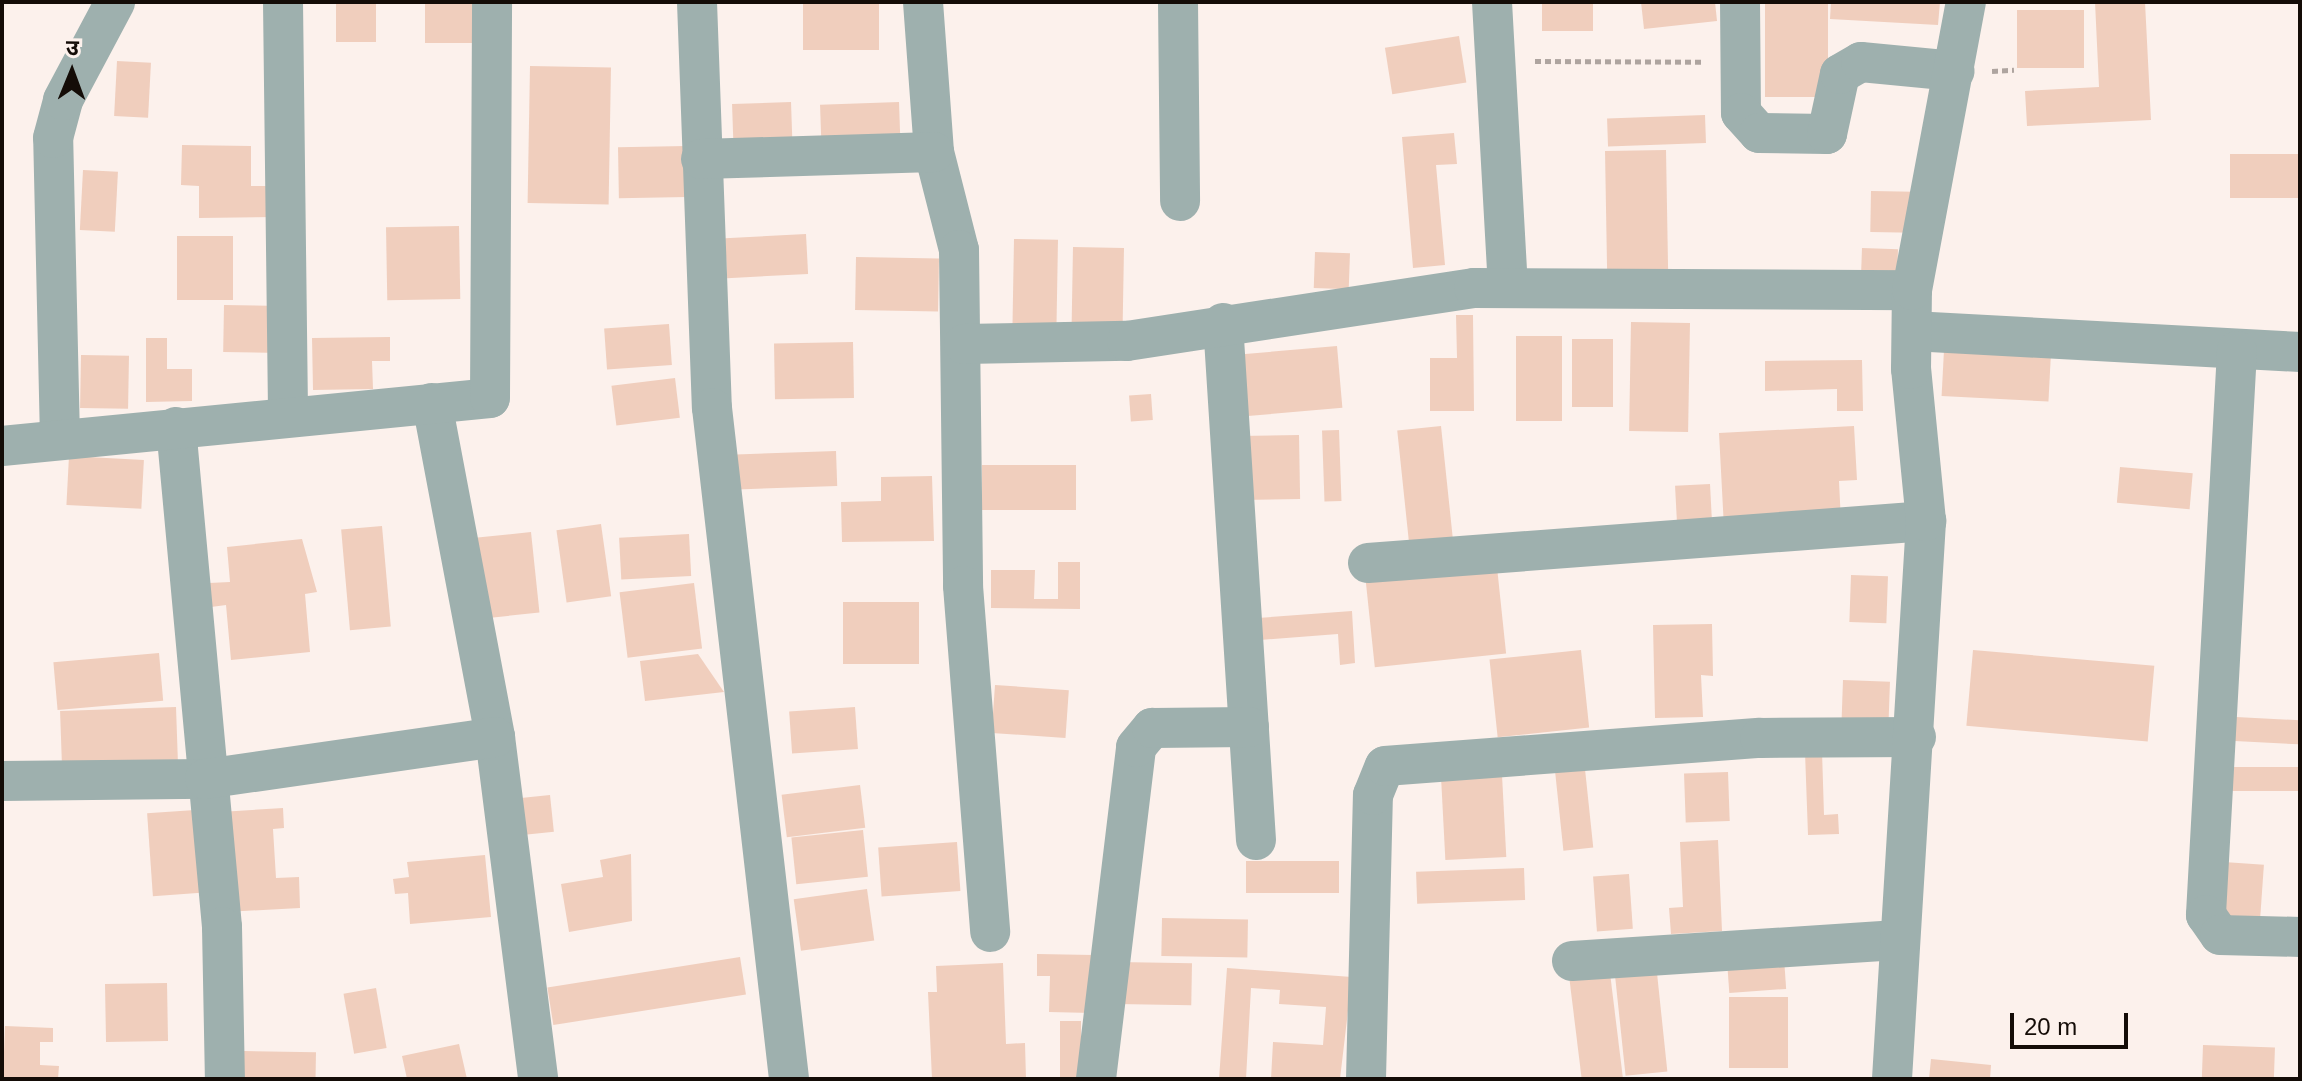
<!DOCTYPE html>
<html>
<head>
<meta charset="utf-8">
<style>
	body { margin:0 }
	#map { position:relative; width:2302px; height:1081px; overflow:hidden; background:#fcf1ec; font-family:Arial,"Noto Sans Devanagari",sans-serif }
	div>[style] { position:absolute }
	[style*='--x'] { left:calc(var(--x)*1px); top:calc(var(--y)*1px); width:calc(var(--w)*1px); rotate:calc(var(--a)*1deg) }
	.building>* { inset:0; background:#f0cebd; transform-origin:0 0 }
	.path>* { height:5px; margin-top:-2.5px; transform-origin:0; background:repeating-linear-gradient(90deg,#aea49f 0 6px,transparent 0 10px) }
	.minor>* { height:40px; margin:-20px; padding:0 20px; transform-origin:20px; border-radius:20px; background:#9eb0ae }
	span { translate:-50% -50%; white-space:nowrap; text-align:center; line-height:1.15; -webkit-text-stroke:6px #fcf1ec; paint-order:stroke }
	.frame { position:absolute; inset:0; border:4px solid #140c07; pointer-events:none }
	.north { position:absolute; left:32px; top:32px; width:80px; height:80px; -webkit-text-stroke:6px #fcf1ec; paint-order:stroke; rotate:1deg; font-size:22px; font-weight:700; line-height:32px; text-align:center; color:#140c07 }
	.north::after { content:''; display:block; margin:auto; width:28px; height:36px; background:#140c07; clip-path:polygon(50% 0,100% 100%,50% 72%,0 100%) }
	.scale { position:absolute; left:2010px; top:1013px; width:118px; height:36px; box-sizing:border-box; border:4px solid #140c07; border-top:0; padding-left:10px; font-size:24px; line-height:28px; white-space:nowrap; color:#140c07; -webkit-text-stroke:6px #fcf1ec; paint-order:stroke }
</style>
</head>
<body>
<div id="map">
	<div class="building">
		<i style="left:336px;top:2px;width:40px;height:40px"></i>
		<i style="left:425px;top:2px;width:56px;height:41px"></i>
		<i style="left:803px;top:2px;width:76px;height:48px"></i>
		<i style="left:1542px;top:2px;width:51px;height:29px"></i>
		<i style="clip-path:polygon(1641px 2px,1715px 2px,1717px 21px,1644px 29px)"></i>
		<i style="left:1765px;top:2px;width:63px;height:95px"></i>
		<i style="clip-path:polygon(1831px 2px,1940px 2px,1938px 25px,1830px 19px)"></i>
		<i style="clip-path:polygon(2095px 2px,2145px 2px,2151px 120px,2027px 126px,2025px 91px,2099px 87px)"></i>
		<i style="left:2084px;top:10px;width:58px;height:67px;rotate:90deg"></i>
		<i style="left:1459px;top:36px;width:47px;height:75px;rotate:81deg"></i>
		<i style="left:117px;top:61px;width:34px;height:55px;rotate:3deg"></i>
		<i style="left:530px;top:66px;width:81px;height:137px;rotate:1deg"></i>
		<i style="left:791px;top:102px;width:38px;height:59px;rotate:88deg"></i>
		<i style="left:899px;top:102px;width:37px;height:79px;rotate:88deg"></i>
		<i style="left:1705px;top:115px;width:28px;height:98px;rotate:88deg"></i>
		<i style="clip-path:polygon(1454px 133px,1457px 164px,1436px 165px,1445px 265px,1413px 268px,1402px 137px)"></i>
		<i style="clip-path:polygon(182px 145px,251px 146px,251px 186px,275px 186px,275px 217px,199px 218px,199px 186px,181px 185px)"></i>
		<i style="left:686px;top:146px;width:51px;height:68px;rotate:89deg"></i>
		<i style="left:1666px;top:150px;width:128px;height:61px;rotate:89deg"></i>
		<i style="left:2230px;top:154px;width:70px;height:44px"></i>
		<i style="left:83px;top:170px;width:35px;height:60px;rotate:3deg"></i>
		<i style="left:1871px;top:191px;width:43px;height:41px;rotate:1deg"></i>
		<i style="left:459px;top:226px;width:73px;height:73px;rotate:89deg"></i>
		<i style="left:806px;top:234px;width:40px;height:81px;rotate:87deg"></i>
		<i style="left:177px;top:236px;width:56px;height:64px"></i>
		<i style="left:1014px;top:239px;width:44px;height:96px;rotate:1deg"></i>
		<i style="left:1073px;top:247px;width:51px;height:78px;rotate:1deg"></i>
		<i style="left:1862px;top:248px;width:36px;height:24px;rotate:2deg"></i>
		<i style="left:1315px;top:252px;width:35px;height:36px;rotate:2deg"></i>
		<i style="left:856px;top:257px;width:83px;height:53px;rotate:1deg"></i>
		<i style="left:224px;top:305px;width:58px;height:47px;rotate:1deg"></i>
		<i style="clip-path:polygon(1456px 315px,1473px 315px,1474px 411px,1430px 411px,1430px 358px,1457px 358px)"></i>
		<i style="left:1631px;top:322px;width:59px;height:109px;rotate:1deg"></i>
		<i style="left:669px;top:324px;width:41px;height:65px;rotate:86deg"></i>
		<i style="left:1562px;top:336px;width:85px;height:46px;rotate:90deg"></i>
		<i style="clip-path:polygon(390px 337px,390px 361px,372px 361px,373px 389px,313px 390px,312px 338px)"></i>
		<i style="clip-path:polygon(146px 338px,167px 338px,167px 369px,192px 369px,192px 401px,146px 402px)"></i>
		<i style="left:1572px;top:339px;width:41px;height:68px"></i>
		<i style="left:853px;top:342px;width:56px;height:79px;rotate:89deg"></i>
		<i style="left:1337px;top:346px;width:62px;height:104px;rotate:85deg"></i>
		<i style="left:1944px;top:350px;width:107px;height:46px;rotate:3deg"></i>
		<i style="left:81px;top:355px;width:48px;height:53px;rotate:1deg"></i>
		<i style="clip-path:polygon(1862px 360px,1863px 411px,1837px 411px,1837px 389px,1765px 391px,1765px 361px)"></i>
		<i style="left:675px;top:378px;width:40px;height:64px;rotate:83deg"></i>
		<i style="left:1151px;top:394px;width:26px;height:22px;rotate:86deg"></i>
		<i style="left:1441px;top:426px;width:112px;height:44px;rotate:84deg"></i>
		<i style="clip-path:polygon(1854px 426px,1857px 480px,1839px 481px,1841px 522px,1724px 528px,1719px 433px)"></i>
		<i style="left:1339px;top:430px;width:71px;height:17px;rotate:88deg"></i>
		<i style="left:1299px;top:435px;width:64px;height:60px;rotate:89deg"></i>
		<i style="left:836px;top:451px;width:35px;height:100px;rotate:88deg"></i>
		<i style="left:69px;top:456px;width:75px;height:49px;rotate:3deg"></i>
		<i style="left:982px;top:465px;width:94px;height:45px"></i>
		<i style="left:2120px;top:467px;width:73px;height:36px;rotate:5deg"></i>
		<i style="clip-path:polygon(932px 476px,934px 541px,842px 542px,841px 502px,881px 501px,881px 477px)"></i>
		<i style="left:1710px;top:484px;width:52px;height:35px;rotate:87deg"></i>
		<i style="left:601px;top:524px;width:73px;height:45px;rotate:82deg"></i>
		<i style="left:382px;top:526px;width:101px;height:41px;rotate:85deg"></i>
		<i style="left:531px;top:532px;width:81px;height:56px;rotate:84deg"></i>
		<i style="left:689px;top:534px;width:42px;height:70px;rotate:87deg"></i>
		<i style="clip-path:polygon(302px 539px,317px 592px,305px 594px,310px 652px,231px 660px,226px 605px,211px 607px,209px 583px,230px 582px,227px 547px)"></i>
		<i style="clip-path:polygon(1058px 562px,1080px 562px,1080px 609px,991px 608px,991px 570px,1035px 570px,1034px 599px,1058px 599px)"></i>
		<i style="left:1497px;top:567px;width:87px;height:132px;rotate:84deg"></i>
		<i style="left:1851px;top:575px;width:37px;height:47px;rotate:2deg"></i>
		<i style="left:694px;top:583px;width:66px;height:75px;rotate:83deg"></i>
		<i style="left:843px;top:602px;width:76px;height:62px"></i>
		<i style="clip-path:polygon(1352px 611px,1355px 663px,1340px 665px,1338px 634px,1260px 640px,1258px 618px)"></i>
		<i style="clip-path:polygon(1712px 624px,1713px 676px,1701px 675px,1703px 717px,1655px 718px,1653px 625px)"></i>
		<i style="left:1581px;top:650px;width:78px;height:92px;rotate:84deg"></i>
		<i style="left:1973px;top:650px;width:182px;height:76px;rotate:5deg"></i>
		<i style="left:159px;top:653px;width:48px;height:106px;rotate:85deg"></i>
		<i style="clip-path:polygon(698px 654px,724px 692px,645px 701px,640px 661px)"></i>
		<i style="left:1843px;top:680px;width:47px;height:40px;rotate:2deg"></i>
		<i style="left:995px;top:685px;width:74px;height:48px;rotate:4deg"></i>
		<i style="left:176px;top:707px;width:53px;height:116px;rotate:88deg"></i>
		<i style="left:855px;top:707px;width:42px;height:66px;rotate:86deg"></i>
		<i style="left:2236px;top:717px;width:64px;height:24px;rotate:3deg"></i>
		<i style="clip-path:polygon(1822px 751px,1824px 815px,1838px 814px,1839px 834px,1808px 835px,1805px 752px)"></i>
		<i style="left:2300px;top:767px;width:24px;height:69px;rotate:90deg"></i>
		<i style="left:1585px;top:769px;width:79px;height:30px;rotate:84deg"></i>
		<i style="left:1728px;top:772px;width:49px;height:44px;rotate:88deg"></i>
		<i style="left:1502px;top:775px;width:82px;height:61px;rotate:87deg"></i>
		<i style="left:860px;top:785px;width:43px;height:79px;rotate:83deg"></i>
		<i style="left:550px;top:795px;width:37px;height:39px;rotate:84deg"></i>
		<i style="clip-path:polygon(283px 808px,284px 828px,273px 829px,276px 878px,299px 877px,300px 908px,225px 912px,220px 812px)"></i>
		<i style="left:195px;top:810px;width:83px;height:48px;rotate:86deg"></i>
		<i style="left:863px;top:830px;width:47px;height:72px;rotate:84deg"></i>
		<i style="clip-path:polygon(1718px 840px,1722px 931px,1671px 934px,1669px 908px,1683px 907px,1680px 842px)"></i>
		<i style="left:957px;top:842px;width:49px;height:79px;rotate:86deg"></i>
		<i style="clip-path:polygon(631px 854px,632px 921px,569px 932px,561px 884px,603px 877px,600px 860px)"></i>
		<i style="clip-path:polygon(485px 855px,491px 917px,410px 924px,408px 893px,395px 894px,393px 879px,409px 877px,407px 862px)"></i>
		<i style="left:1246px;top:861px;width:93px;height:32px"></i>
		<i style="left:2224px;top:862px;width:40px;height:61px;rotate:4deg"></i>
		<i style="left:1524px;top:868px;width:32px;height:108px;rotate:88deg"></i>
		<i style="left:1629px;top:874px;width:55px;height:36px;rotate:86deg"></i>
		<i style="left:867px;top:889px;width:52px;height:74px;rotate:82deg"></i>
		<i style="left:1162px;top:918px;width:86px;height:38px;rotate:1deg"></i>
		<i style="clip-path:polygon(1037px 954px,1093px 955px,1092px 1013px,1049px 1012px,1050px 976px,1037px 976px)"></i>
		<i style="left:740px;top:957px;width:38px;height:195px;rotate:81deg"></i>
		<i style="left:1784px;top:958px;width:31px;height:57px;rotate:86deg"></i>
		<i style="left:1118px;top:962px;width:74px;height:42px;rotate:1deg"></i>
		<i style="clip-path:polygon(1003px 963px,1006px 1044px,1025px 1043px,1026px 1079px,932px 1079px,928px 992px,937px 992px,936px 966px)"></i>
		<i style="clip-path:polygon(1227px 968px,1352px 977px,1340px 1079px,1271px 1079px,1273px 1042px,1323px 1045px,1326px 1007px,1279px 1004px,1280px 990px,1251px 988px,1246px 1079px,1219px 1079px)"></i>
		<i style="left:1610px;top:973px;width:106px;height:41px;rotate:83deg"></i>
		<i style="left:1657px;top:973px;width:99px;height:42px;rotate:84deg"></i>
		<i style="left:167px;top:983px;width:58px;height:62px;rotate:89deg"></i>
		<i style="left:376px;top:988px;width:61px;height:33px;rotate:80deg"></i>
		<i style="left:1729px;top:997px;width:59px;height:71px"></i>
		<i style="left:1060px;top:1021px;width:21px;height:58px"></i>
		<i style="clip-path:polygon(5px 1026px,53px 1028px,53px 1042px,40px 1042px,40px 1065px,59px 1066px,58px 1079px,3px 1079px)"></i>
		<i style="clip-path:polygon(459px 1044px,467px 1079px,407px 1079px,402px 1056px)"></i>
		<i style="left:2203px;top:1045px;width:72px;height:34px;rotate:2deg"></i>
		<i style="left:244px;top:1051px;width:72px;height:28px;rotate:1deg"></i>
		<i style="clip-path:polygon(1931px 1059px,1991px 1065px,1990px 1079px,1929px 1079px)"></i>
	</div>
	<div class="path">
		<i style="--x:1535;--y:61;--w:166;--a:0.3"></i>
		<i style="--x:1992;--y:71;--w:22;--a:-3"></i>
	</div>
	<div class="minor">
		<i style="--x:283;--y:2;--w:414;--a:89.3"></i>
		<i style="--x:697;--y:2;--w:406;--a:87.9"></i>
		<i style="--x:712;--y:408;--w:675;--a:83.45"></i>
		<i style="--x:923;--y:2;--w:150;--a:85.8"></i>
		<i style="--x:934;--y:152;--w:101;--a:75.7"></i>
		<i style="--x:959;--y:250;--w:336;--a:89.3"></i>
		<i style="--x:963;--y:586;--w:347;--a:85.5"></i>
		<i style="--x:1178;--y:2;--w:199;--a:89.4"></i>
		<i style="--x:1492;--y:2;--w:285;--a:86.8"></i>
		<i style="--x:1740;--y:2;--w:111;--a:89.5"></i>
		<i style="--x:1741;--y:113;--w:27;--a:48"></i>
		<i style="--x:1759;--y:133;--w:68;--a:0.8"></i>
		<i style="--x:1827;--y:134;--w:61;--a:-77.8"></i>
		<i style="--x:1840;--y:74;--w:24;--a:-30"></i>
		<i style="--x:1861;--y:62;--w:94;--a:5.5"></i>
		<i style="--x:701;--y:159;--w:233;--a:-1.7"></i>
		<i style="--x:1223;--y:323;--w:518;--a:86.35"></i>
		<i style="--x:1912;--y:331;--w:389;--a:3.1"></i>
		<i style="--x:964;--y:344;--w:163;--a:-1.1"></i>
		<i style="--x:1127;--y:341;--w:351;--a:-8.7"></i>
		<i style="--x:1474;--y:288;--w:438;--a:0.3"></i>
		<i style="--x:2237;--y:351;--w:565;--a:93.15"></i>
		<i style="--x:2206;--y:915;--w:24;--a:55"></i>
		<i style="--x:2220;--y:935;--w:80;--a:1.4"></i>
		<i style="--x:432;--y:403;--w:340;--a:79.3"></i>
		<i style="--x:495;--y:737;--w:345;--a:82.8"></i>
		<i style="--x:176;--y:427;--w:502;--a:84.74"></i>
		<i style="--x:222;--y:927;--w:152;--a:88.9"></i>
		<i style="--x:60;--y:439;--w:301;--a:-91.3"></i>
		<i style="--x:53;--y:138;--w:39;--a:-75"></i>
		<i style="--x:63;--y:100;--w:111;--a:-62"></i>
		<i style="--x:2;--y:446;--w:490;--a:-5.6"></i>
		<i style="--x:490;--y:398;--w:396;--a:-89.7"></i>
		<i style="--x:1368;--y:563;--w:560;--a:-4.3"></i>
		<i style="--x:2;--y:781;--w:203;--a:-0.6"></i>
		<i style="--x:205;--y:779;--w:293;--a:-8.2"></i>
		<i style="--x:1572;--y:961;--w:326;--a:-3.7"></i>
		<i style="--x:1096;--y:1079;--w:334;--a:-83.1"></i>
		<i style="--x:1136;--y:747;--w:25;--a:-50"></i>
		<i style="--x:1152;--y:728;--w:97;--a:-0.6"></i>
		<i style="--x:1366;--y:1079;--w:284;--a:-88.6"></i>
		<i style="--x:1373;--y:795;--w:31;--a:-68"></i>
		<i style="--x:1385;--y:766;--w:376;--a:-4.3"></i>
		<i style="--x:1760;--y:738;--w:156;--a:-0.4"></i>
		<i style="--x:1892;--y:1079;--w:559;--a:-86.51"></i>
		<i style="--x:1926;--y:521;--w:153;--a:-95.6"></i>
		<i style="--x:1911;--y:369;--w:79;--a:-89.3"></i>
		<i style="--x:1912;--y:290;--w:293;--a:-79.4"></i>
	</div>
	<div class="frame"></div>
	<div class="north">उ</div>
	<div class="scale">20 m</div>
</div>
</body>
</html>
